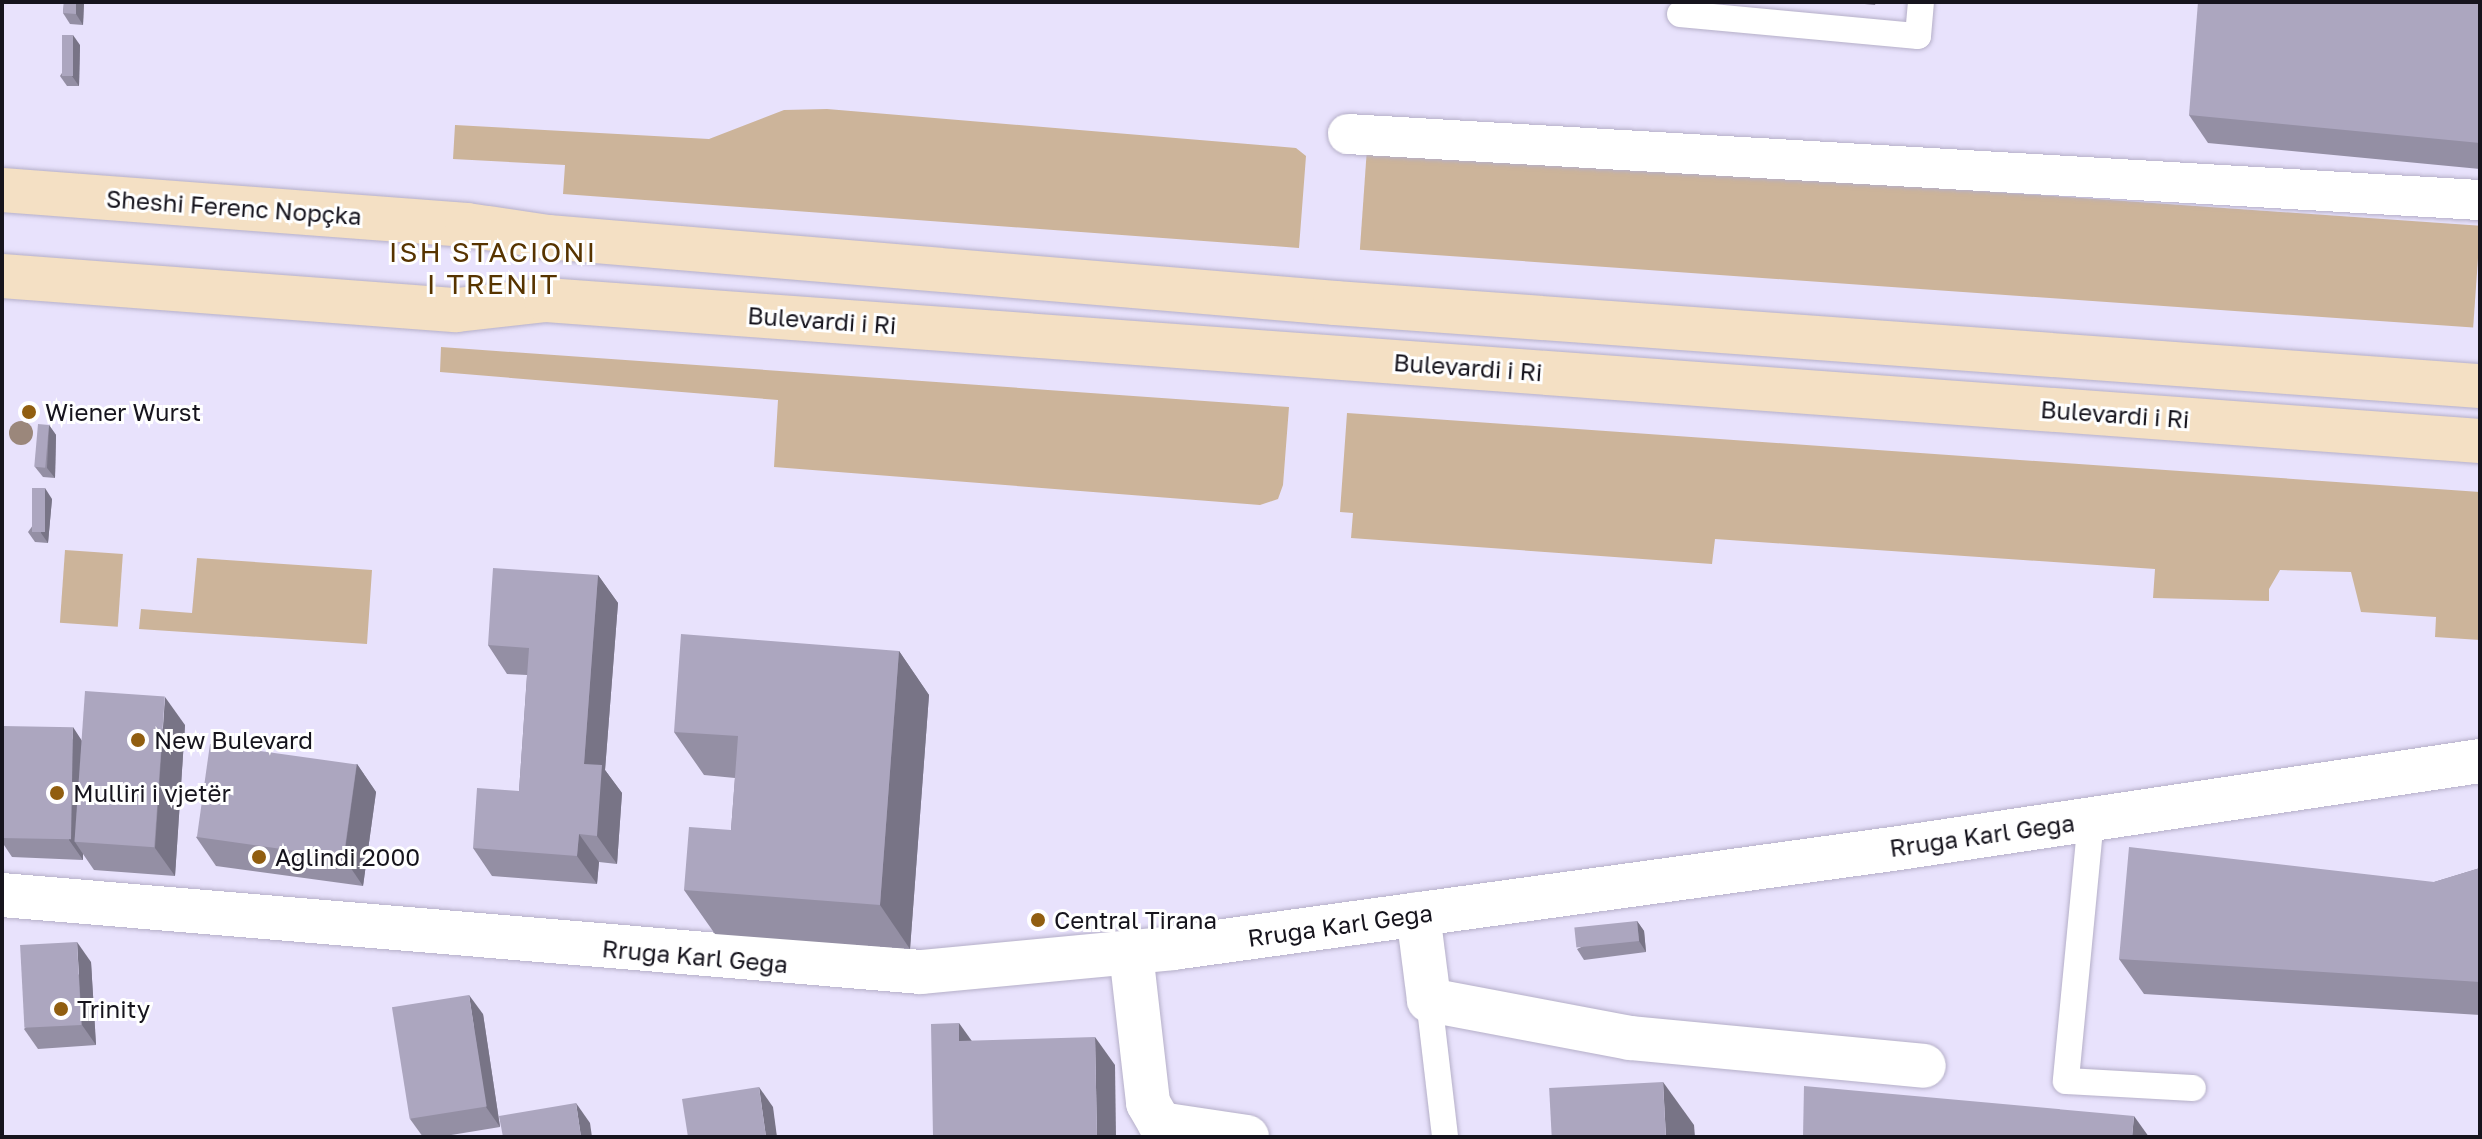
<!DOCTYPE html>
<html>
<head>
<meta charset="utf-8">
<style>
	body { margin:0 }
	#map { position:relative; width:2482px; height:1139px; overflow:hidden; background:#e8e2fc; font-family:"Golos Text",sans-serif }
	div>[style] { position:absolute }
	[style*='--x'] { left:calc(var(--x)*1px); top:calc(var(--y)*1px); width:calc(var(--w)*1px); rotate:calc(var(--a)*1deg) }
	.green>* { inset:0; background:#ccb49a; transform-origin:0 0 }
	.roads { filter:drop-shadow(0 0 2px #b5afc8) drop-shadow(0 0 2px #b5afc8) }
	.service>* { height:26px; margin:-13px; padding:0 13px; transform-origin:13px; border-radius:13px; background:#fff }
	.pedestrian>* { height:40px; margin:-20px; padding:0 20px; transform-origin:20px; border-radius:20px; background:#fff }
	.minor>* { height:44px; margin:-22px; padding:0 22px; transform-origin:22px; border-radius:22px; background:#fff }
	.secondary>* { height:44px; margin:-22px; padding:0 22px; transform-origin:22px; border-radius:22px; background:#f4e0c4 }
	.trees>* { width:24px; height:24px; margin:-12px; border-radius:50%; background:#9b877b }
	.wall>* { inset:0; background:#948fa4 }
	.shaded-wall>* { inset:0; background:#787486 }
	.building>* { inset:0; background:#aca6bf; transform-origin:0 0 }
	.dots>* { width:22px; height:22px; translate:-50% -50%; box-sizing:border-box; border:4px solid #fff; border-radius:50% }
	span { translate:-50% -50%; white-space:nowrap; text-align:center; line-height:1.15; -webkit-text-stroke:6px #fff; paint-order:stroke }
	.street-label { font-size:24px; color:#16141d }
	.poi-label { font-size:24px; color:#16141d }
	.left { translate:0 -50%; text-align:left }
	.quarter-label { font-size:28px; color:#573400; letter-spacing:2px }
	.frame { position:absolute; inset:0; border:4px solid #16141d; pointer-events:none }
</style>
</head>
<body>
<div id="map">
	<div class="green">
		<i style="clip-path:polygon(827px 109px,1296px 148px,1306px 156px,1299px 248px,563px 194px,565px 165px,453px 159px,455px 125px,709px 139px,784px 110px)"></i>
		<i style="left:1367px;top:148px;width:1116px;height:102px;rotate:4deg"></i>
		<i style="clip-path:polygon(441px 347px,1289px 407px,1283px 485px,1278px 499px,1260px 505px,774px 467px,778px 400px,440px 372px)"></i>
		<i style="clip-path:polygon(1347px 413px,2480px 492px,2480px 640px,2435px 637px,2436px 617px,2361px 612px,2351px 572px,2280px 570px,2269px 589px,2269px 601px,2153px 598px,2155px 569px,1715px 539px,1712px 564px,1351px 538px,1353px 513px,1340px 512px)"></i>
		<i style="left:65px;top:550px;width:58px;height:73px;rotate:4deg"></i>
		<i style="clip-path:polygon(197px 558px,372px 570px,367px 644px,139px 629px,141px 609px,192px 613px)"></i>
	</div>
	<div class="roads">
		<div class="service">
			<i style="--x:1680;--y:14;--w:239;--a:5.3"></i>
			<i style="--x:1918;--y:36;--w:34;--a:-85"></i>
			<i style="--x:2091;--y:819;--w:263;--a:95.5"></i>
			<i style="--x:2066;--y:1081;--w:127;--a:3.2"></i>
			<i style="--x:1429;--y:1000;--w:138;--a:83.3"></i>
		</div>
		<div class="pedestrian">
			<i style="--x:1348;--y:134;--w:1134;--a:3.34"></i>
		</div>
		<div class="minor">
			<i style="--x:2;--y:895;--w:922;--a:4.79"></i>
			<i style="--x:921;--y:972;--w:253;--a:-5.4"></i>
			<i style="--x:1173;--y:948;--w:733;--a:-7.84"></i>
			<i style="--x:1899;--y:848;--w:587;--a:-8.52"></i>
			<i style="--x:1418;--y:914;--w:87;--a:82.7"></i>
			<i style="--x:1429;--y:1000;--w:205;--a:10.7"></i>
			<i style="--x:1630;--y:1038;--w:295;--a:5.4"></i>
			<i style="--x:1131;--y:953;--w:151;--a:83.5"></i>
			<i style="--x:1148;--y:1103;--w:24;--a:60"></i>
			<i style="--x:1160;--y:1124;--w:88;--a:8.5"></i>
		</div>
		<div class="secondary">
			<i style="--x:2;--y:190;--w:466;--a:4.3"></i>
			<i style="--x:467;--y:225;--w:82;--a:8.4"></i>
			<i style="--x:548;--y:237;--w:790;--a:4.79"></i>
			<i style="--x:1335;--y:303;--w:1148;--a:4.15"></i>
			<i style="--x:2;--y:276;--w:456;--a:4.3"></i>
			<i style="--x:457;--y:310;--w:90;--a:-6.4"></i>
			<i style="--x:546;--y:300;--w:1939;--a:4.17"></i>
		</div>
	</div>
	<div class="trees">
		<i style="left:21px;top:433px"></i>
	</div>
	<div class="wall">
		<i style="clip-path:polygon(64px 2px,84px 2px,83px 25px,70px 24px,63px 13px)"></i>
		<i style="clip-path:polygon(1844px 2px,1876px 2px,1875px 5px)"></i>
		<i style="clip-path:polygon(2480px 2px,2480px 169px,2208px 143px,2189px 115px)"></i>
		<i style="clip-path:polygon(80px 45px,79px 86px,67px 86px,60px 76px)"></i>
		<i style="clip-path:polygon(49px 425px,56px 435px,55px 478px,43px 477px,35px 467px)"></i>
		<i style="clip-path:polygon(52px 499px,48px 543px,35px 542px,28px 532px)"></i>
		<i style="clip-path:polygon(598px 575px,618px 603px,605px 770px,622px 793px,617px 864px,599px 862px,597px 884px,492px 876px,473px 848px,519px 791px,527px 675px,507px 674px,488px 645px)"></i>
		<i style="clip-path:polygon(899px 651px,929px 695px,910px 949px,715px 934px,684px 890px,731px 830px,735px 778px,704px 775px,674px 732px)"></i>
		<i style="clip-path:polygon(185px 725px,175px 876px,94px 870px,83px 854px,83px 860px,12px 857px,2px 842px,2px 726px,82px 741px)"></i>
		<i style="clip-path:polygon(357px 764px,376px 792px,363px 886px,216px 866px,196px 837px)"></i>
		<i style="clip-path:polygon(2480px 868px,2480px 1015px,2144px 994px,2119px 959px,2434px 882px)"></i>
		<i style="clip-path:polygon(1637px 921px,1644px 931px,1646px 952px,1584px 960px,1577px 949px)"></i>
		<i style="clip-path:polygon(91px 962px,96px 1045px,38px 1049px,24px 1029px)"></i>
		<i style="clip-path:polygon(483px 1014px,500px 1127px,439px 1137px,423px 1137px,410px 1119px)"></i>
	</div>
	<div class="shaded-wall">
		<i style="clip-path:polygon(76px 2px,84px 2px,83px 25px,76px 14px)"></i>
		<i style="clip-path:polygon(73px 35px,80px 45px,79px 86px,72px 76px)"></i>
		<i style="clip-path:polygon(49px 425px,56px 435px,55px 478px,47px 468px)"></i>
		<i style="clip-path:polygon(45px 488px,52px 499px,48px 543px,41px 533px)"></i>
		<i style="clip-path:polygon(598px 575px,618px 603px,605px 770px,622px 793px,617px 864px,597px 836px,584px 764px)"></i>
		<i style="clip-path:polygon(899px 651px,929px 695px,910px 949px,880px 905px)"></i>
		<i style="clip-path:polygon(165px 697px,185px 725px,175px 876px,155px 848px)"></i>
		<i style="clip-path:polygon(73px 727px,86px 747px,75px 842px,83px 854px,83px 860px,69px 840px)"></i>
		<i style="clip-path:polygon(357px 764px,376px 792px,363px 886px,344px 858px)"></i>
		<i style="clip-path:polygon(579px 834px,599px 862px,597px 884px,577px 856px)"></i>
		<i style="clip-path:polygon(1637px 921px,1644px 931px,1646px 952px,1639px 941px)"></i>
		<i style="clip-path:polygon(77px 942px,91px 962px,96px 1045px,82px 1025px)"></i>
		<i style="clip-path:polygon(469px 995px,483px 1014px,500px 1127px,486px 1107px)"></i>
		<i style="clip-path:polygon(959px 1023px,979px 1051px,959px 1041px)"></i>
		<i style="clip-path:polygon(1095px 1037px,1115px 1065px,1116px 1137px,1097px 1137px)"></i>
		<i style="clip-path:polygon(1663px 1082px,1694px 1125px,1695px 1137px,1666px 1137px)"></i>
		<i style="clip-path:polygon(759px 1087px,773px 1107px,777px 1137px,766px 1137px)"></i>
		<i style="clip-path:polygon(576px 1103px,590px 1123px,592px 1137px,581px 1137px)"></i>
		<i style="clip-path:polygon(2134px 1116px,2149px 1137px,2132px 1137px)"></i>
	</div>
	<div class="building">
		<i style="clip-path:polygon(64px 2px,76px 2px,76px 14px,63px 13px)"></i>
		<i style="clip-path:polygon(2198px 2px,2480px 2px,2480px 143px,2189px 115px)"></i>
		<i style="left:62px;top:35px;width:11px;height:41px"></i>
		<i style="left:38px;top:424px;width:11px;height:43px;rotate:5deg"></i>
		<i style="left:32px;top:488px;width:13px;height:44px"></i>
		<i style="clip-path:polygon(493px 568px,598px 575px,584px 764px,602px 765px,597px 836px,579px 834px,577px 856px,473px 848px,477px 788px,519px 791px,529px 648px,488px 645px)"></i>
		<i style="clip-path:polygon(681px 634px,899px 651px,880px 905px,684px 890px,689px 827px,731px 830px,738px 736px,674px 732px)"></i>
		<i style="left:85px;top:691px;width:80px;height:151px;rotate:4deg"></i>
		<i style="left:2px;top:726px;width:71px;height:112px;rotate:1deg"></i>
		<i style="left:210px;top:744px;width:148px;height:94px;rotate:8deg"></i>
		<i style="clip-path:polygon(2129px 847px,2434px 882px,2480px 868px,2480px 982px,2119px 959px)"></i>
		<i style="left:1637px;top:921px;width:20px;height:63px;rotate:84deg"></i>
		<i style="left:77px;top:942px;width:83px;height:57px;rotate:87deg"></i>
		<i style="left:469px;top:995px;width:113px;height:78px;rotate:81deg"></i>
		<i style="clip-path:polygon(959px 1023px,959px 1041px,1095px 1037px,1097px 1137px,933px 1137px,931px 1024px)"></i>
		<i style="left:1663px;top:1082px;width:55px;height:114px;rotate:87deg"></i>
		<i style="clip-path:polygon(1804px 1086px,2134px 1116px,2132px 1137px,1803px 1137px)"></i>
		<i style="clip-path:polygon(759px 1087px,766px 1137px,688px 1137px,682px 1099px)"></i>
		<i style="clip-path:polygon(576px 1103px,581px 1137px,503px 1137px,499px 1116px)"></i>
	</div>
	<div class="dots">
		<i style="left:29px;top:412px;background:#915e10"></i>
		<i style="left:138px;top:740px;background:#915e10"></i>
		<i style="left:57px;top:793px;background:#915e10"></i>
		<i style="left:259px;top:857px;background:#915e10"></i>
		<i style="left:1038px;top:920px;background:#915e10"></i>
		<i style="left:61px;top:1009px;background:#915e10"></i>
	</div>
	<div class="street-label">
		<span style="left:234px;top:207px;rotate:4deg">Sheshi Ferenc Nopçka</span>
		<span style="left:822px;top:320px;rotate:4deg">Bulevardi i Ri</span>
		<span style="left:1468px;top:367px;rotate:4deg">Bulevardi i Ri</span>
		<span style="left:2115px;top:414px;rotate:4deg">Bulevardi i Ri</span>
		<span style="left:1982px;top:835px;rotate:-8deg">Rruga Karl Gega</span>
		<span style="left:1340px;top:925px;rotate:-8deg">Rruga Karl Gega</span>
		<span style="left:695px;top:956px;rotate:5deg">Rruga Karl Gega</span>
	</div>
	<div class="poi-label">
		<span class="left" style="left:45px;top:412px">Wiener Wurst</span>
		<span class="left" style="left:154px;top:740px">New Bulevard</span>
		<span class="left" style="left:73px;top:793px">Mulliri i vjetër</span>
		<span class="left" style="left:275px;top:857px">Aglindi 2000</span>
		<span class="left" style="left:1054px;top:920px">Central Tirana</span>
		<span class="left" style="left:77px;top:1009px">Trinity</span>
	</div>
	<div class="quarter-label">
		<span style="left:493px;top:268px">ISH STACIONI<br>I TRENIT</span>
	</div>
	<div class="frame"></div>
</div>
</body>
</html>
